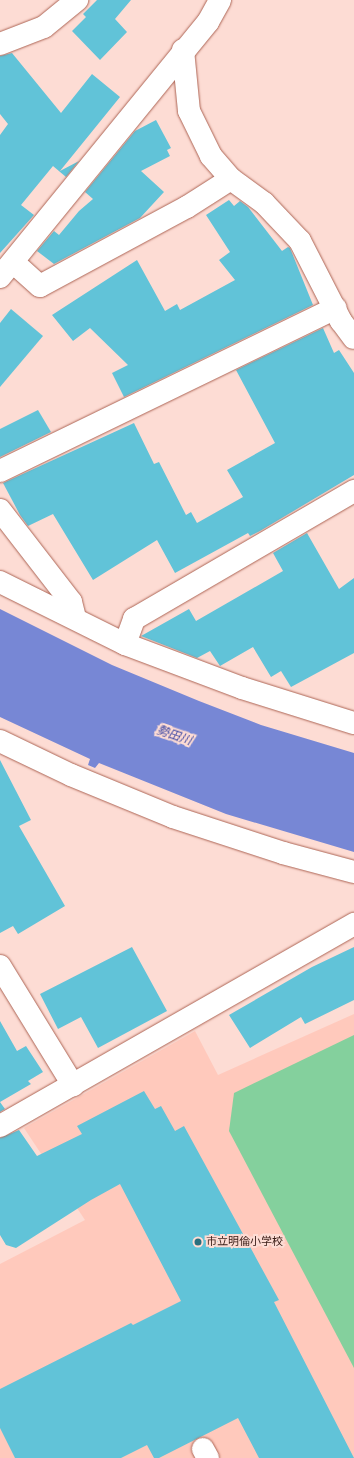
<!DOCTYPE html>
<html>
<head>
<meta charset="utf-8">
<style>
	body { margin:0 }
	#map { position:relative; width:354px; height:1458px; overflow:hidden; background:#fddcd4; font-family:"Work Sans","Noto Sans JP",sans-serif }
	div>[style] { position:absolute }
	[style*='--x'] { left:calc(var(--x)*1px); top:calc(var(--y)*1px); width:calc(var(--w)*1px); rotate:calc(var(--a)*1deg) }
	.built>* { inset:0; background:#ffc9bc }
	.green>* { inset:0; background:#84d09d }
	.water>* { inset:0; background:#7787d5 }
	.building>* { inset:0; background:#61c3d8 }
	.roads { filter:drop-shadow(0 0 1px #ad6555) drop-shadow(0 0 1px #ad6555) }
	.minor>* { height:22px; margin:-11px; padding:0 11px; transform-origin:11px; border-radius:11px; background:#fff }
	.dots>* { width:11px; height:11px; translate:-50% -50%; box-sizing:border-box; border:2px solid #fddcd4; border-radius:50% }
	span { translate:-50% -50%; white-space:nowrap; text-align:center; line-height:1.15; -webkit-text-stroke:4px #fddcd4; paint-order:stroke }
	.poi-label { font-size:11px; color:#371a14 }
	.left { translate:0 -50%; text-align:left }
	.water-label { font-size:12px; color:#3c47a3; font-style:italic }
</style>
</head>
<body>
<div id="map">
	<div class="built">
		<i style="clip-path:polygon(354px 1014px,354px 1458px,0 1458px,0 1264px,85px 1220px,24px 1128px,195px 1031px,218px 1075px)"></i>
	</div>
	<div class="green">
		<i style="clip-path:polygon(354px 1035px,354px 1368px,229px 1131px,234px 1093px)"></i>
	</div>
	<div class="water">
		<i style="clip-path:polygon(0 609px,112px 665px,199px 701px,261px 725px,354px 753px,354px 852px,226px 814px,99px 763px,95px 768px,88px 765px,90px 759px,0 717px)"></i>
	</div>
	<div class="building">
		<i style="clip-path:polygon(97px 0,131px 0,115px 19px,127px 32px,100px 60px,72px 31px,86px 17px,83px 14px)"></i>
		<i style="clip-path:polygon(12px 53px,61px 113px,92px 74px,120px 97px,60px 171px,79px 161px,66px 177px,53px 166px,21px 205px,34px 215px,0 253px,0 135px,8px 124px,0 114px,0 56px)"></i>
		<i style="clip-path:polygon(156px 120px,171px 148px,167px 150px,170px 156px,141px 171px,164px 192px,140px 218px,54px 264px,37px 251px,54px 231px,59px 235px,79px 211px,93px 199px,85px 192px,135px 131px)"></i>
		<i style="clip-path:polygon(229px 200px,234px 206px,240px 201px,248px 207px,282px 251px,288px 247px,290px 248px,313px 305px,124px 397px,112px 373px,128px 365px,90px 328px,73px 341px,52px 315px,137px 260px,165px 311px,177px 304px,180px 310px,235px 280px,219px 260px,230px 252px,206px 215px)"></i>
		<i style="clip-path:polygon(11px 309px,43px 336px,0 387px,0 323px)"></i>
		<i style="clip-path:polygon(323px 328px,334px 353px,339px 350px,354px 373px,354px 475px,260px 531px,250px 536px,248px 533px,175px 573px,157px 540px,93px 580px,53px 514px,28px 526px,20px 515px,3px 483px,134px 423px,154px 464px,159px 462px,186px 515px,191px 512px,197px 523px,243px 497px,227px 470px,275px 443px,236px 370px)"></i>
		<i style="clip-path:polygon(38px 410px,51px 432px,0 457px,0 429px)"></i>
		<i style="clip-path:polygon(307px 533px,339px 589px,354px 578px,354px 653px,291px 687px,281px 671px,271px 677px,253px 647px,220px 666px,210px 651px,197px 658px,141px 636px,189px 609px,196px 621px,283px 571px,273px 553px)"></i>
		<i style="clip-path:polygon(0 760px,31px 820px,19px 826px,65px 906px,18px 934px,13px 926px,0 933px)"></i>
		<i style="clip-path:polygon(132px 947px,167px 1011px,98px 1048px,81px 1017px,58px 1029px,40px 994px)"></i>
		<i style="clip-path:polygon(354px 947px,354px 1000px,305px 1024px,301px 1017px,250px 1048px,229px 1015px,312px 967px)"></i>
		<i style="clip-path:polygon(0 1021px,17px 1051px,26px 1046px,43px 1072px,28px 1081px,31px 1084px,0 1102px,5px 1109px,0 1112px)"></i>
		<i style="clip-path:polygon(144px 1091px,155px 1109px,161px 1106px,175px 1131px,184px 1126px,279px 1300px,274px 1302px,354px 1458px,259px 1458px,238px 1418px,159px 1458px,154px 1458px,147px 1445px,121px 1458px,15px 1458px,0 1428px,0 1389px,131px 1323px,133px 1325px,181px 1301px,120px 1184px,91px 1200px,16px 1248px,6px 1245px,0 1235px,0 1138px,19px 1130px,37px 1156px,82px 1134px,77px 1126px)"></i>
	</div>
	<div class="roads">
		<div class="minor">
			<i style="--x:0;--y:44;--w:47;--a:-21.1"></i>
			<i style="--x:44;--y:27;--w:43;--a:-39.3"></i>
			<i style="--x:183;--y:50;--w:61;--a:84.4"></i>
			<i style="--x:189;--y:111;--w:50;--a:63.9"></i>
			<i style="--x:211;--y:156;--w:30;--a:49"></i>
			<i style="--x:231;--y:179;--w:41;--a:36"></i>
			<i style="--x:264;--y:203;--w:52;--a:46.5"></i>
			<i style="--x:300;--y:241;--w:90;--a:62.9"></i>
			<i style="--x:341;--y:321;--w:21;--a:53"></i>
			<i style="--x:13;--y:262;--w:36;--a:42"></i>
			<i style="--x:40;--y:286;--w:167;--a:-28.3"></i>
			<i style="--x:187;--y:207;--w:52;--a:-32.5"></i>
			<i style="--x:0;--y:277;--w:329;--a:-50.8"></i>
			<i style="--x:208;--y:22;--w:25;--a:-61"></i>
			<i style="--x:0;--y:471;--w:373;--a:-25.9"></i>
			<i style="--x:0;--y:510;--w:116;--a:52.3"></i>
			<i style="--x:71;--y:602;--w:16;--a:76"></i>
			<i style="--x:0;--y:582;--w:140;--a:26.4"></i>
			<i style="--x:125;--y:644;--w:125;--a:20.6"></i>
			<i style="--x:242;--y:688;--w:117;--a:17.4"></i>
			<i style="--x:125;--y:644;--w:27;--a:-70"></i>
			<i style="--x:134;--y:619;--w:255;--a:-30.2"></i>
			<i style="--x:0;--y:741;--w:79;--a:25.6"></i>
			<i style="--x:71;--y:775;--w:110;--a:22.4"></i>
			<i style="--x:173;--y:817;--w:116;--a:18.1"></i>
			<i style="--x:283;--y:853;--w:73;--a:15"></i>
			<i style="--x:0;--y:966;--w:140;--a:58.5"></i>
			<i style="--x:0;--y:1126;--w:408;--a:-29.7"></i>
			<i style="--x:203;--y:1449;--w:10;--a:61"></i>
		</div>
	</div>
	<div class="dots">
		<i style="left:198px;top:1242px;background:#2a6f7e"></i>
	</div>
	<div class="poi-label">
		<span class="left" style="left:206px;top:1242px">市立明倫小学校</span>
	</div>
	<div class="water-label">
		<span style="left:174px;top:736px;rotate:19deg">勢田川</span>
	</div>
</div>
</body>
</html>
